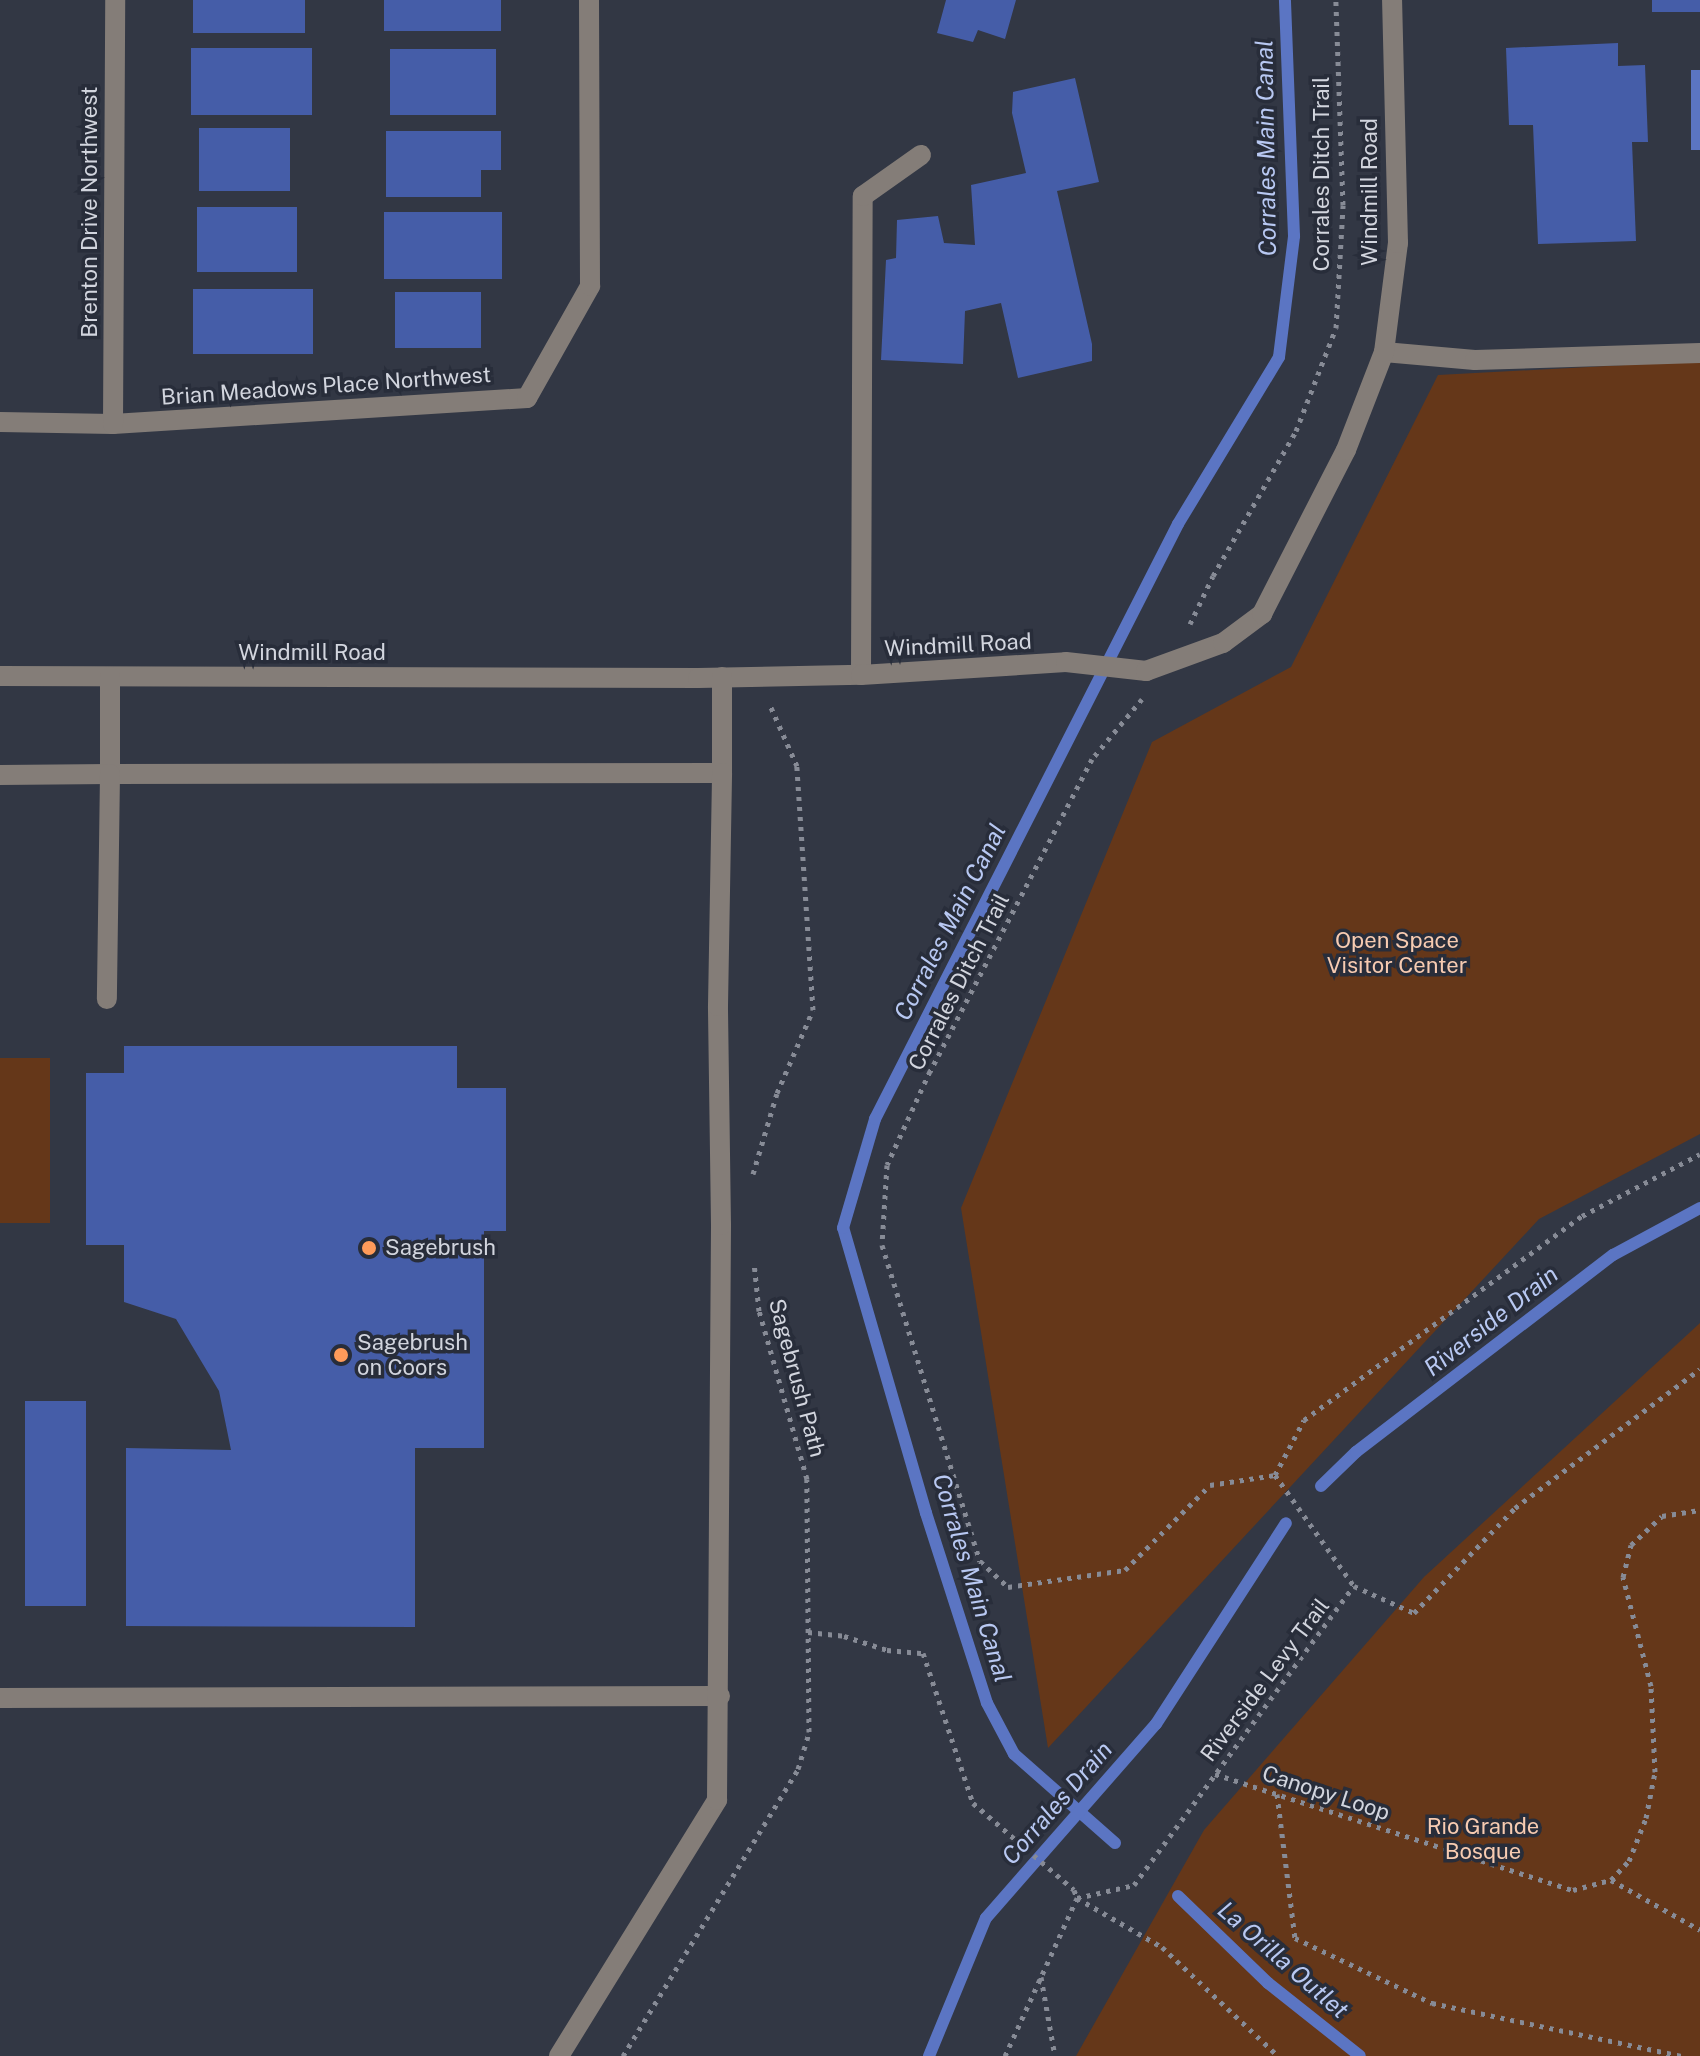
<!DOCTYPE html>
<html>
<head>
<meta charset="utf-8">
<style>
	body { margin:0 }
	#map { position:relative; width:1700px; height:2056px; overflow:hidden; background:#323744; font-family:"Public Sans",sans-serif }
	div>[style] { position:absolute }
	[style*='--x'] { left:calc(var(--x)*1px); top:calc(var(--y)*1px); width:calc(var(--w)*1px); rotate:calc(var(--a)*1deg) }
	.green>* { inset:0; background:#653719; transform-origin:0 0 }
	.water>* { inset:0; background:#5b75c3; transform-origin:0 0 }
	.stream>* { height:12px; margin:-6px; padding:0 6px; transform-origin:6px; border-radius:6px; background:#5b75c3 }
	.building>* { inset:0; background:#455da8; transform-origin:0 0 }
	.path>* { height:5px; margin-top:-2.5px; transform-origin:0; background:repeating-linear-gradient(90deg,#878b96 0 4px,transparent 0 10px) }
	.minor>* { height:20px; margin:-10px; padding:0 10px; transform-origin:10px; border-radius:10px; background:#847d78 }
	.dots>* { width:22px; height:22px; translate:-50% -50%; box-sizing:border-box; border:4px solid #282d3a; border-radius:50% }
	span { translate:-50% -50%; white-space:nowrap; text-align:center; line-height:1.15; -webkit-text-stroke:7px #282d3a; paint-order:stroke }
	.street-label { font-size:22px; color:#d2d5de }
	.park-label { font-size:22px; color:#f7cbb1 }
	.poi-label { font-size:22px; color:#d2d5de }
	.left { translate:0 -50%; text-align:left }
	.water-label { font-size:24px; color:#b8c8f2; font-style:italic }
</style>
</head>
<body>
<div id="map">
	<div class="green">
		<i style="clip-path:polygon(1700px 361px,1700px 1134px,1539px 1219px,1048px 1748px,961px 1208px,1152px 742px,1291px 667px,1438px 375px)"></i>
		<i style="left:0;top:1058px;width:50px;height:165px"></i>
		<i style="clip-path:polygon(1700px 1323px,1700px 2056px,1076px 2056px,1204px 1830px,1424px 1577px)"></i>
	</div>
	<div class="water">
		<i style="left:1691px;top:70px;width:9px;height:80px"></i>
	</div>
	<div class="stream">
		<i style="--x:1321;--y:1486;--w:49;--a:-44.2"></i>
		<i style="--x:1356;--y:1452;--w:324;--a:-37.5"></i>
		<i style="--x:1613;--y:1255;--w:99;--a:-28.4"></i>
		<i style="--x:1115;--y:1843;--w:135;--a:-138.6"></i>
		<i style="--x:1014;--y:1754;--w:58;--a:-117.9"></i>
		<i style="--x:987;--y:1703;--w:200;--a:-107.8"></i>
		<i style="--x:926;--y:1513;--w:297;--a:-106.2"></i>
		<i style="--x:843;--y:1228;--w:114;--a:-73.6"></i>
		<i style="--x:875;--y:1119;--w:668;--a:-63.01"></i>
		<i style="--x:1178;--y:524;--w:195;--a:-58.8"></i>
		<i style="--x:1279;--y:357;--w:122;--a:-82.9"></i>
		<i style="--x:1294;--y:236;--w:236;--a:-92.2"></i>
		<i style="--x:1178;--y:1896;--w:125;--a:44"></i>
		<i style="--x:1268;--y:1983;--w:117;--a:38.4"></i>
		<i style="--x:929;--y:2056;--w:149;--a:-67.6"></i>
		<i style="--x:986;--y:1918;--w:258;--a:-48.8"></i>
		<i style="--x:1156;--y:1724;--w:239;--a:-57.1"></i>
	</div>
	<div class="building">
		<i style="left:193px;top:0;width:112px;height:33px"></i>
		<i style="left:384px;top:0;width:117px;height:31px"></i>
		<i style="clip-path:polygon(946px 0,1016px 0,1005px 39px,978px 30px,973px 42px,937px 33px)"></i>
		<i style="left:1652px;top:0;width:48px;height:12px"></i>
		<i style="clip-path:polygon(1618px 43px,1618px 66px,1645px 65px,1648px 142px,1632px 142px,1636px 241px,1538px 244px,1533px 125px,1509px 125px,1506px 48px)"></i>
		<i style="left:191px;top:48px;width:121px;height:67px"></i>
		<i style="left:390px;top:49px;width:106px;height:66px"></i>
		<i style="clip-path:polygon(1075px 78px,1099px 182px,1057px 191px,1092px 344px,1092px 361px,1018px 378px,1001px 303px,965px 311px,963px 364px,881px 360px,886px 260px,896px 258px,897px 220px,938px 216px,944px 243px,975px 245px,971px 185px,1026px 173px,1012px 113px,1013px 92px)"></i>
		<i style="left:199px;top:128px;width:91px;height:63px"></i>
		<i style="clip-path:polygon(386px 131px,501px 131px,501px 170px,481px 170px,481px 197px,386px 197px)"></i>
		<i style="left:197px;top:207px;width:100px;height:65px"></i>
		<i style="left:384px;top:212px;width:118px;height:67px"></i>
		<i style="left:193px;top:289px;width:120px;height:65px"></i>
		<i style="left:395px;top:292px;width:86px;height:56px"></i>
		<i style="clip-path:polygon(124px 1046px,457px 1046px,457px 1088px,506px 1088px,506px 1231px,484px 1231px,484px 1448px,415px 1448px,415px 1627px,126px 1626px,126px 1448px,231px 1450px,219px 1391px,176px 1319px,124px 1302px,124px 1245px,86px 1245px,86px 1073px,124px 1073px)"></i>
		<i style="left:25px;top:1401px;width:61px;height:205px"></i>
	</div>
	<div class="path">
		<i style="--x:1190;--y:624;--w:53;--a:-64.4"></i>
		<i style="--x:1213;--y:576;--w:167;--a:-60.2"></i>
		<i style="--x:1296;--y:431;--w:110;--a:-68.8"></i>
		<i style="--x:1336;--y:328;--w:123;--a:-86.7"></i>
		<i style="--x:1343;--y:205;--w:205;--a:-92"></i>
		<i style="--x:1142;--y:699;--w:78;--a:129.8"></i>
		<i style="--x:1092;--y:759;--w:352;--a:117.4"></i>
		<i style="--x:930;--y:1071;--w:103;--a:114.6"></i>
		<i style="--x:887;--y:1165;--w:80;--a:93.6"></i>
		<i style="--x:882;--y:1245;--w:331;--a:72.8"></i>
		<i style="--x:980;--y:1561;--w:38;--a:43"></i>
		<i style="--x:1008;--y:1587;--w:118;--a:-8.3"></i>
		<i style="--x:1125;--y:1570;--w:120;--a:-45"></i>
		<i style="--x:1210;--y:1485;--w:66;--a:-8.7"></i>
		<i style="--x:1275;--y:1475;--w:136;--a:54.6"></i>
		<i style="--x:753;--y:1174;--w:84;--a:-73.5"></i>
		<i style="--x:777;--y:1093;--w:90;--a:-66.6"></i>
		<i style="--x:813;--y:1010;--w:245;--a:-93.8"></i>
		<i style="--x:797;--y:766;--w:67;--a:-113.9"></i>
		<i style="--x:1275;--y:1475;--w:62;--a:-62.2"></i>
		<i style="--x:1304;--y:1420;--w:345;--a:-36.3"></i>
		<i style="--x:1582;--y:1216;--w:133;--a:-27.7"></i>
		<i style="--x:808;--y:1632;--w:36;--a:6"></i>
		<i style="--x:844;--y:1636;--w:45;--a:18"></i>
		<i style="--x:887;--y:1650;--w:36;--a:5"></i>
		<i style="--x:923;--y:1653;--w:158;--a:71.6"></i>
		<i style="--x:973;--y:1803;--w:133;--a:40.7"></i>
		<i style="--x:1074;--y:1890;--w:9;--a:69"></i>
		<i style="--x:1077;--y:1898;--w:98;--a:30"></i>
		<i style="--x:1162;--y:1947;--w:159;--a:43.2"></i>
		<i style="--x:1215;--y:1774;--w:376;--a:18"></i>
		<i style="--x:1573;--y:1890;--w:39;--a:-15"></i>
		<i style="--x:1611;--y:1880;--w:26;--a:-47"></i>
		<i style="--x:1629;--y:1861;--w:46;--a:-68.4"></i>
		<i style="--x:1646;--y:1818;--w:47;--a:-78.9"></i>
		<i style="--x:1655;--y:1772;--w:86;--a:-92.7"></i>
		<i style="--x:1651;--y:1686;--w:113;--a:-104.4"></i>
		<i style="--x:1623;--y:1577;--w:33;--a:-76"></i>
		<i style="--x:1631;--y:1545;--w:42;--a:-43.1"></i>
		<i style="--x:1662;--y:1516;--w:38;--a:-9"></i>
		<i style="--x:1277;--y:1794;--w:145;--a:82.9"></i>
		<i style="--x:1295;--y:1938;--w:152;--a:25.4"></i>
		<i style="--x:1432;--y:2003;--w:255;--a:12"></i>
		<i style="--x:1611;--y:1880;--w:102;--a:29.3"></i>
		<i style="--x:1041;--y:1977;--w:80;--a:80"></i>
		<i style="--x:623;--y:2056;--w:336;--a:-58.6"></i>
		<i style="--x:798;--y:1769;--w:39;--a:-73"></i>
		<i style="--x:809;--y:1732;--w:253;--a:-90.5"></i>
		<i style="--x:807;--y:1479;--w:175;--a:-105.9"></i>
		<i style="--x:759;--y:1311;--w:48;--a:-95.9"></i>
		<i style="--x:1005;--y:2056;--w:174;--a:-65.5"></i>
		<i style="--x:1077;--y:1898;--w:58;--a:-12.8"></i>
		<i style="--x:1134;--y:1885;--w:371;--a:-53.7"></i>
		<i style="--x:1354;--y:1586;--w:66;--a:24.2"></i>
		<i style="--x:1414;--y:1613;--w:146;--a:-46.1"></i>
		<i style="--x:1515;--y:1508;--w:231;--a:-36.9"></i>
	</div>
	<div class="minor">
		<i style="--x:1384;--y:352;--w:91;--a:5"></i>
		<i style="--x:1475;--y:360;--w:225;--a:-1.8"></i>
		<i style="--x:0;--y:422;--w:113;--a:1"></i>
		<i style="--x:113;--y:424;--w:415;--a:-3.6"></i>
		<i style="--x:527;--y:398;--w:129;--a:-60.6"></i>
		<i style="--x:590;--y:286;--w:286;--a:-90.2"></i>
		<i style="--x:113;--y:424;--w:424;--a:-89.7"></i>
		<i style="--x:861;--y:675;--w:479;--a:-89.8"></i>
		<i style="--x:863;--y:196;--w:71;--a:-35.3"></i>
		<i style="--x:0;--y:676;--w:698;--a:0.16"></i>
		<i style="--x:698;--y:678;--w:163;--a:-1.1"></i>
		<i style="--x:861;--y:675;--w:205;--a:-3.6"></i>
		<i style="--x:1066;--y:662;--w:81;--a:6.4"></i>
		<i style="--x:1146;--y:671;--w:82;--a:-20"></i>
		<i style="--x:1223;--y:643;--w:49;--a:-36.6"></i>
		<i style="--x:1262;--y:614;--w:184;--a:-62.9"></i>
		<i style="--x:1346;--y:450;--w:105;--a:-68.8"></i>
		<i style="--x:1384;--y:352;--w:110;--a:-82.7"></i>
		<i style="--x:1398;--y:243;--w:243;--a:-91.4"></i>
		<i style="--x:110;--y:677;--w:97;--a:90"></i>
		<i style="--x:110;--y:774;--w:612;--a:-0.09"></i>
		<i style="--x:722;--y:773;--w:96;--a:-90"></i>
		<i style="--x:0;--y:775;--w:110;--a:-0.5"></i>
		<i style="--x:110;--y:774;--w:225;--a:90.8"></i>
		<i style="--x:0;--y:1698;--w:720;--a:-0.16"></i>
		<i style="--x:559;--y:2056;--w:301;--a:-58.3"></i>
		<i style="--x:717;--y:1800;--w:575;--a:-89.6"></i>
		<i style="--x:721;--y:1225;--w:219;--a:-90.8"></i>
		<i style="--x:718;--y:1006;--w:233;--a:-89"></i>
	</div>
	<div class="dots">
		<i style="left:369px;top:1248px;background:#ff9b5a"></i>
		<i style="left:341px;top:1355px;background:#ff9b5a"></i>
	</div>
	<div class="street-label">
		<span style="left:1322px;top:174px;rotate:-90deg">Corrales Ditch Trail</span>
		<span style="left:1370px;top:192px;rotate:-90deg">Windmill Road</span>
		<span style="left:90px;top:212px;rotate:-90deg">Brenton Drive Northwest</span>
		<span style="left:326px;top:386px;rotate:-4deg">Brian Meadows Place Northwest</span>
		<span style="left:958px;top:645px;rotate:-3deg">Windmill Road</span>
		<span style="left:312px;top:653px">Windmill Road</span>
		<span style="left:959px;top:982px;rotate:-63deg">Corrales Ditch Trail</span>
		<span style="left:797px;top:1378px;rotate:75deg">Sagebrush Path</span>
		<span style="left:1265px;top:1680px;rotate:-53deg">Riverside Levy Trail</span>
		<span style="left:1326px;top:1793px;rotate:18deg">Canopy Loop</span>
	</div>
	<div class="park-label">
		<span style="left:1397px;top:953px">Open Space<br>Visitor Center</span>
		<span style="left:1483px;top:1839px">Rio Grande<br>Bosque</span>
	</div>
	<div class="poi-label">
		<span class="left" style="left:385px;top:1248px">Sagebrush</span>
		<span class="left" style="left:357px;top:1355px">Sagebrush<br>on Coors</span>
	</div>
	<div class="water-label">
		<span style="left:1266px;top:148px;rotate:-91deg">Corrales Main Canal</span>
		<span style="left:950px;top:922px;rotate:-63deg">Corrales Main Canal</span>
		<span style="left:1491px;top:1321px;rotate:-38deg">Riverside Drain</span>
		<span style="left:972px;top:1578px;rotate:73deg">Corrales Main Canal</span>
		<span style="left:1057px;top:1803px;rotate:-49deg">Corrales Drain</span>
		<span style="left:1283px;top:1960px;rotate:41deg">La Orilla Outlet</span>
	</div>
</div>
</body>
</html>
